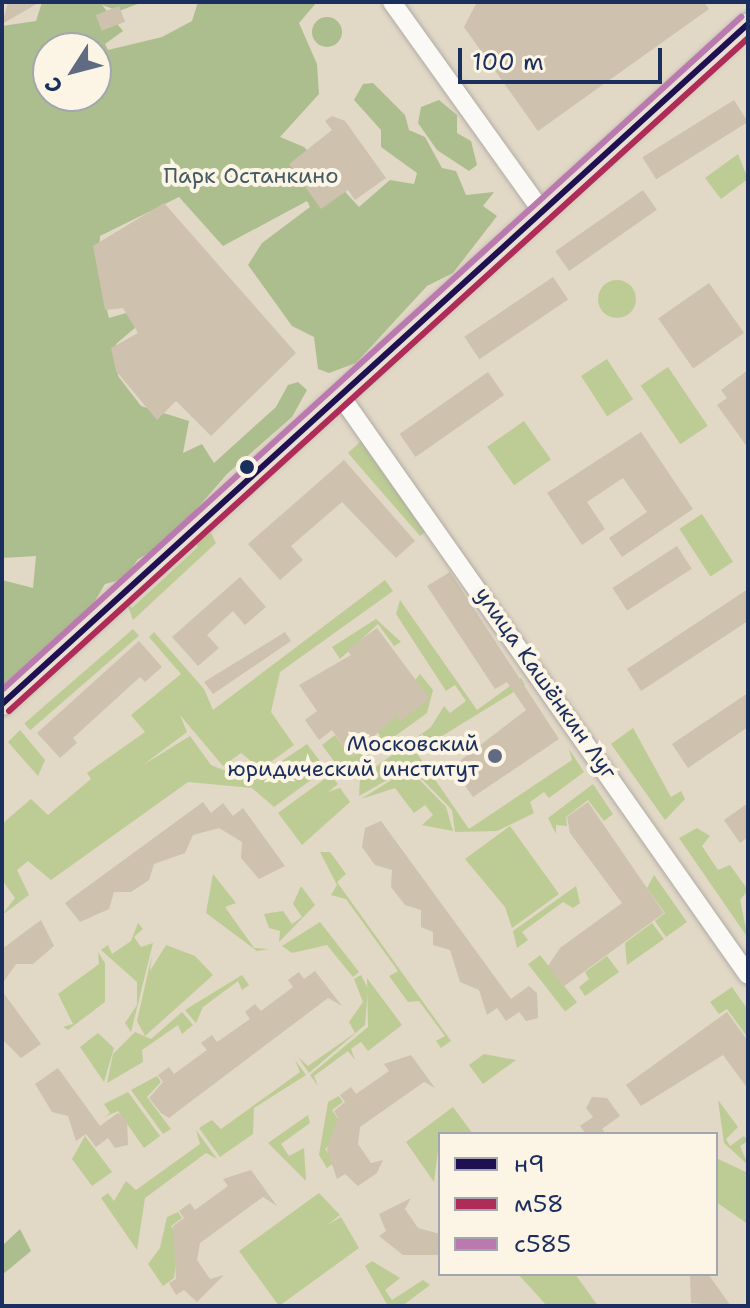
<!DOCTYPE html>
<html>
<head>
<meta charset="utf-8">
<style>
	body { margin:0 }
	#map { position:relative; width:750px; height:1308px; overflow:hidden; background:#e1d8c6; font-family:"Shantell Sans",sans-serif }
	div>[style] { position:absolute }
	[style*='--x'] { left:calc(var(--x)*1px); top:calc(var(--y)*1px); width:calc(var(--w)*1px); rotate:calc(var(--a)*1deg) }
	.green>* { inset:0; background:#bdcc94; transform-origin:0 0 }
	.round { border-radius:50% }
	.forest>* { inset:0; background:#acbe8d }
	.building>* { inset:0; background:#cec1ae; transform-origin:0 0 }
	.roads { filter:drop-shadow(0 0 2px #b0aba4) drop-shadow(0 0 2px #b0aba4) }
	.minor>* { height:18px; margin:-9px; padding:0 9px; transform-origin:9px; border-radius:9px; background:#faf9f6 }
	.major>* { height:22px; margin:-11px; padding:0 11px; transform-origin:11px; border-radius:11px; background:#e8e0d3 }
	.bus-1>* { height:6px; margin:-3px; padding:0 3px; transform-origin:3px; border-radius:3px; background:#1f1051 }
	.bus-2>* { height:6px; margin:-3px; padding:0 3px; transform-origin:3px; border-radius:3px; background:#af2b58 }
	.bus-3>* { height:6px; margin:-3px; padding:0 3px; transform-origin:3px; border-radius:3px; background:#bb7aaf }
	.dots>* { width:22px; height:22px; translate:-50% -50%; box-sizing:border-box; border:4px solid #fcf5e5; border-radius:50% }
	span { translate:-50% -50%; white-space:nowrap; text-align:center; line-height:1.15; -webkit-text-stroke:8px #fcf5e5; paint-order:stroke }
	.park-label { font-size:22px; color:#435b62 }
	.street-label { font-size:22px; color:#1b2f5e }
	.poi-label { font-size:22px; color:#1b2f5e }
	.right { translate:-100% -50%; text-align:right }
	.frame { position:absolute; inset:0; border:4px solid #1b2f5e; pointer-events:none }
	.legend { position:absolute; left:438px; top:1132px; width:280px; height:144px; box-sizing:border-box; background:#fcf5e5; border:2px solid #a2a6af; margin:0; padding:10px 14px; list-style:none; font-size:24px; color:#1b2f5e }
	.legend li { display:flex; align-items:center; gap:16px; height:40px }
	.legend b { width:40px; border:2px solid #a2a6af }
	.north { position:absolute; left:32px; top:32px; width:80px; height:80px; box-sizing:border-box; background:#fcf5e5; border:2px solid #a2a6af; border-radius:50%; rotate:234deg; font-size:22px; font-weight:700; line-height:32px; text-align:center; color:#1b2f5e }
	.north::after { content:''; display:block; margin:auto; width:28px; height:36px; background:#606a82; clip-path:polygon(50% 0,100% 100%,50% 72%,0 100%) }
	.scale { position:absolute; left:458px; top:48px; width:204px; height:36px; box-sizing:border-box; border:4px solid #1b2f5e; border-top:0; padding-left:10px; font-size:24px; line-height:28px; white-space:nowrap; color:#1b2f5e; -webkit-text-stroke:6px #fcf5e5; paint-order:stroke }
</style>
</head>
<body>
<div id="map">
	<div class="green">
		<i style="clip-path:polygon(738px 154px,748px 179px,721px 199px,705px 178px)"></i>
		<i class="round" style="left:598px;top:280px;width:38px;height:38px"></i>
		<i style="left:607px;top:359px;width:48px;height:31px;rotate:57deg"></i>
		<i style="left:668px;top:367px;width:71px;height:33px;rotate:56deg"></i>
		<i style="left:524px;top:421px;width:47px;height:45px;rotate:55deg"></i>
		<i style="clip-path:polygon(361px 441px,425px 532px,420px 536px,348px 453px)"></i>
		<i style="left:702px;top:514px;width:57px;height:27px;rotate:57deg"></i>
		<i style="clip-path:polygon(211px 533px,216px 543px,133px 620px,127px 603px,132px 608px,198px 547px,194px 541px)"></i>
		<i style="clip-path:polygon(385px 580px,393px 591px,280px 672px,271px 712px,294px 745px,261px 769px,241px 753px,223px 766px,180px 715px,187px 732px,143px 765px,190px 736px,211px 765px,231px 773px,264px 773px,307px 744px,326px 769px,274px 807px,252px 788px,188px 782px,51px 880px,28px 861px,17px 870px,29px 895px,2px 915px,15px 898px,2px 880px,2px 824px,31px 799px,48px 815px,91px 779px,87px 773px,145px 732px,131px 715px,181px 674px,149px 637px,154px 632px,204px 689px,213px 710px)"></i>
		<i style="clip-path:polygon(400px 600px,477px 710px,521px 678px,525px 685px,416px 752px,469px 829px,572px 760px,569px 749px,584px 772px,549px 798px,544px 792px,530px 802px,534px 813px,497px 831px,455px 832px,452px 810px,410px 767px,359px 796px,360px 778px,431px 727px,444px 706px,450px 713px,466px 701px,455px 685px,446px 691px,396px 614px)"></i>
		<i style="clip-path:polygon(376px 619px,401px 642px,394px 646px,378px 624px,340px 659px,332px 647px)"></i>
		<i style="left:133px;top:629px;width:9px;height:144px;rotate:49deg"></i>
		<i style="clip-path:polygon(420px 674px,433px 690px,427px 713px,351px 768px,339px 768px,322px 745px,335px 735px,351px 757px,380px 736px,376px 730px)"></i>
		<i style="clip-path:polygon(633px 728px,671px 797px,681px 791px,685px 799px,665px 820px,611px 744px)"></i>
		<i style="clip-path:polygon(20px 730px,45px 760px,38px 776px,8px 742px)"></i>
		<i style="clip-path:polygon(409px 769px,446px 807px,453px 831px,422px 825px,433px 815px,425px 805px,414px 813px,395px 788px,361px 799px)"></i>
		<i style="clip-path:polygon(330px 775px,338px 784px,328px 792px,340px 788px,350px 802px,302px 845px,278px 813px)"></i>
		<i style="clip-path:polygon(593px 784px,613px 814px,604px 821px,588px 800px,566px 817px,567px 826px,556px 825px,556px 834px,548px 818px)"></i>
		<i style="clip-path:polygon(510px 826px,559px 894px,512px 928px,505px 907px,465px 859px)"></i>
		<i style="clip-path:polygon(697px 828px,710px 836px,702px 846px,718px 870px,730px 865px,748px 890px,740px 900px,748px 938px,679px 838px)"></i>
		<i style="clip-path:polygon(320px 852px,330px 852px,346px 874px,337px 882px,451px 1041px,441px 1048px,436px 1041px,445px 1036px,419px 1001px,408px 1002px,389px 976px,398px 971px,346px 899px,331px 895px,337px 885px)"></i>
		<i style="clip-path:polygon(213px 874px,236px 903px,225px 907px,254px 948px,269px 949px,257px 951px,206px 913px)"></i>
		<i style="clip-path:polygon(654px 875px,687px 922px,666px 937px,655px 921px,665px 913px,647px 888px)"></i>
		<i style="clip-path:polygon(301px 886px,315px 905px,279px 942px,280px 931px,269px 928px,264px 914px,283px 911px,292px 924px,302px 917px,293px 904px)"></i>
		<i style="clip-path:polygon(576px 886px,580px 903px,573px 908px,563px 902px,522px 932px,528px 940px,517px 948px,513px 931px)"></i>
		<i style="clip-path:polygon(320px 922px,359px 972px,353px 977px,327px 945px,292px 953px,282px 946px)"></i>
		<i style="clip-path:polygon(138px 923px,143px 929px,134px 937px,141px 947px,153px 943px,131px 1032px,125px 1023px,137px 1005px,137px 982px,101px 950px,108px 945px,112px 954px,131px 941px)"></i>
		<i style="clip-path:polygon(652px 923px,664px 939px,627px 965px,625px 943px)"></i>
		<i style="clip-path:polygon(166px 945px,195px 956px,213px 975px,145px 1036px,137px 1021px,152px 955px,150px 971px)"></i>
		<i style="clip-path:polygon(98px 952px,105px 963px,105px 1002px,68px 1030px,63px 1027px,73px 1024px,58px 994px,99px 964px)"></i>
		<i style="left:540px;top:955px;width:60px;height:15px;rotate:52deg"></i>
		<i style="clip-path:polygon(607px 956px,619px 972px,585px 996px,579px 987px,589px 979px,585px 972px)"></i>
		<i style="clip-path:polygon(242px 975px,249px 985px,242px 990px,238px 981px,203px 1007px,196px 1023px,185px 1010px)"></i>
		<i style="clip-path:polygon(361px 975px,368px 989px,365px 1025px,309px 1073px,298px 1057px,308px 1066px,355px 1033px,349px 1022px,363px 1002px,354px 979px)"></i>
		<i style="clip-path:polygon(367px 978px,402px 1025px,368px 1051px,361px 1042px,351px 1049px,355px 1060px,348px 1051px,314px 1076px,318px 1086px,310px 1075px,368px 1027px)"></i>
		<i style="clip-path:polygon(732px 987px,748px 1010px,746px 1035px,727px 1009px,719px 1014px,710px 1002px)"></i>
		<i style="clip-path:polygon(182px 1012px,193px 1025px,182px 1034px,178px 1025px,142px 1050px,143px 1062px,107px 1083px,113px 1054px,135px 1032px,151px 1039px)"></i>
		<i style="clip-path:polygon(98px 1033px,114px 1048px,104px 1082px,80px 1047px)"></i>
		<i style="clip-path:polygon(484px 1054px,516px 1060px,483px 1084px,469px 1065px)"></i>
		<i style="clip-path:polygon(295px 1060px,306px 1075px,254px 1108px,253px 1134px,220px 1157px,199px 1128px,212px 1120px,221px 1129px,300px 1072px)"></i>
		<i style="clip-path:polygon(157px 1076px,161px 1082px,147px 1097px,171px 1129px,163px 1134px,131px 1090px)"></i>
		<i style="clip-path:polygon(128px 1092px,160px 1136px,144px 1148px,118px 1111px,104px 1117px,110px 1113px,104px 1104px)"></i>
		<i style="clip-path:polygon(339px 1096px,343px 1102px,332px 1110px,340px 1122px,336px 1141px,325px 1149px,335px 1162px,327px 1168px,319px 1155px,328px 1102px)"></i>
		<i style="clip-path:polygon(718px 1100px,738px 1127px,726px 1139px,730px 1146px,744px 1136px,748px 1141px,740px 1146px,748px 1165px,724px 1143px)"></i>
		<i style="clip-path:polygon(453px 1107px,473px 1134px,440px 1134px,434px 1182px,406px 1142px)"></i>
		<i style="clip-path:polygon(308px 1115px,310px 1123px,281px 1144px,289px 1156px,304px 1148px,306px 1181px,268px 1143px)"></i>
		<i style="clip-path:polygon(196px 1130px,217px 1159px,206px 1153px,145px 1198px,137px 1250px,101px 1198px,108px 1193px,114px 1201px,126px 1181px,136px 1190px,200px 1144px)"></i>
		<i style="clip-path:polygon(85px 1136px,112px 1172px,92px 1186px,72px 1159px)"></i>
		<i style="clip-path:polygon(716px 1158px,748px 1173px,748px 1224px,716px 1202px)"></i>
		<i style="clip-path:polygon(319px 1193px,340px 1215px,327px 1225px,341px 1217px,359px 1248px,279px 1306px,239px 1251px)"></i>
		<i style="clip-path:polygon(178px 1212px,182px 1218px,171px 1226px,179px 1237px,174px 1278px,163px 1286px,148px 1264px,160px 1248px,167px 1217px)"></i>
		<i style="clip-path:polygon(372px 1261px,400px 1278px,385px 1290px,392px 1300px,423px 1280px,430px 1285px,402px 1306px,388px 1306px,365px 1266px)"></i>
		<i style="clip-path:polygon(518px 1274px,575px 1274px,598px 1306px,547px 1306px)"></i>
	</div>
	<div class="forest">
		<i style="clip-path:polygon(evenodd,42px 2px,143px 2px,119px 11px,102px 5px,123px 31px,105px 44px,108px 50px,162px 37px,192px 21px,198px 2px,317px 2px,299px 23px,317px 64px,319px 94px,280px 137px,304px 147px,359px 207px,390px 180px,414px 184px,417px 173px,381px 147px,381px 130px,354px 100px,363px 84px,373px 83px,405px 115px,409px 130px,425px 137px,442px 168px,456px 171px,466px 195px,494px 192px,483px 206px,497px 216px,453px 273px,427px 286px,356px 363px,329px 373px,318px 369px,314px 337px,292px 326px,248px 265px,262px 243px,310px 207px,307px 201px,223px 246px,179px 197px,100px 236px,98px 272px,109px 318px,126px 313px,136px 327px,116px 344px,118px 376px,141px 406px,189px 421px,183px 453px,202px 444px,214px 463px,276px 407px,288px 385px,298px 382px,307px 390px,292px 417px,227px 474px,166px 544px,138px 559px,124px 579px,105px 584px,89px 611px,2px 686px,2px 580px,33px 588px,36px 556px,2px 558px,2px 26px,36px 21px,42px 2px,48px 48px,96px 48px,96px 96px,48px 96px,48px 48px)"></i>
		<i class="round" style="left:312px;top:17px;width:30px;height:30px"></i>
		<i style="clip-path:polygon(439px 100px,457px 115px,457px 133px,471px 141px,477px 165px,469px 171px,437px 150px,418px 123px,421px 107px)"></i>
		<i style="clip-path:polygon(20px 1229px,31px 1251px,2px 1275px,2px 1246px)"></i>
	</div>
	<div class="building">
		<i style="clip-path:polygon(8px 2px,40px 2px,2px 24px)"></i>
		<i style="clip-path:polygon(477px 2px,704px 2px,709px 9px,538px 131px,464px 27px)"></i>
		<i style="left:119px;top:6px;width:17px;height:25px;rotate:69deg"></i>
		<i style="left:734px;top:100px;width:26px;height:108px;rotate:58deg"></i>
		<i style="clip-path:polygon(332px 116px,345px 121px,386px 178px,355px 200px,348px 190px,321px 209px,289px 164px,332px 130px,325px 121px)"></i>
		<i style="left:643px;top:190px;width:24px;height:107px;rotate:55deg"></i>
		<i style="clip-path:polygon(164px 203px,296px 353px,211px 436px,176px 401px,157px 420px,116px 371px,111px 348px,138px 333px,123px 308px,105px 310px,93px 246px)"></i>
		<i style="left:553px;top:277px;width:27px;height:107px;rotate:56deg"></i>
		<i style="left:709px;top:283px;width:61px;height:62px;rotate:55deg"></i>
		<i style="clip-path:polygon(748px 370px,748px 448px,717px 405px,727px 398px,721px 390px)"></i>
		<i style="left:488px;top:372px;width:28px;height:108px;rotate:55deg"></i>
		<i style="clip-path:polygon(641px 432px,693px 509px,622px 557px,609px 538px,647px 512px,623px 478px,587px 502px,605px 529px,582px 545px,547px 493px)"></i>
		<i style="clip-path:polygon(344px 460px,415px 541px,396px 558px,342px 502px,291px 546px,303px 560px,280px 580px,248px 544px)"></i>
		<i style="left:677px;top:546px;width:27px;height:77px;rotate:57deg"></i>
		<i style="clip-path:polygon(450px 572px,559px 739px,473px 797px,452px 767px,526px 710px,507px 682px,495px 689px,427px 586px)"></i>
		<i style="clip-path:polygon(240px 577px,266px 607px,245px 625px,233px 611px,207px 635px,219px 648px,198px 666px,172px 637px)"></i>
		<i style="clip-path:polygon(748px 589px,748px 621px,641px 691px,627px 669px)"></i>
		<i style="clip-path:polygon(377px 628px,430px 699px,400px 721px,396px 716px,351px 757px,332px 730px,319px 740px,305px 720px,317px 711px,299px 685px,351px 655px,347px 650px)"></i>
		<i style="clip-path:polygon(285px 632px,291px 641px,213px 694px,204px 682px)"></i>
		<i style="clip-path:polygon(139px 641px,162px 667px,145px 682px,140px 677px,73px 738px,77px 743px,60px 758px,37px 733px)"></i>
		<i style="clip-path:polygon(748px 693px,748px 727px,688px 768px,672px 744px)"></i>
		<i style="clip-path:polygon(203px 802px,211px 813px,223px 803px,233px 816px,243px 808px,285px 866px,259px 879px,241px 858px,242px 842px,219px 828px,193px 835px,185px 853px,154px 864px,149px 880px,131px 892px,114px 892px,109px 909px,80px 922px,65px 903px)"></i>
		<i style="clip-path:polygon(588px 802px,664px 913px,563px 987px,548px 966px,560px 948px,622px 903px,570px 833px,567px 817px)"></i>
		<i style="clip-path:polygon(748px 803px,748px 837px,740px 843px,724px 820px)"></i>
		<i style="clip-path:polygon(381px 821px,511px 999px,529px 986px,537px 993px,538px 1018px,526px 1021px,519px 1012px,506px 1021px,497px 1008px,487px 1015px,479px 990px,460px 982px,450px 950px,433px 945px,433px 932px,421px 927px,421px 910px,405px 905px,391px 887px,392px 870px,375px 865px,362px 847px,365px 828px)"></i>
		<i style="clip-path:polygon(41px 920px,54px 946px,33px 964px,16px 964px,2px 984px,2px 949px)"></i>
		<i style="clip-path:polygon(315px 971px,342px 1006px,328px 998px,169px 1118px,161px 1113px,149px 1098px,163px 1082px,158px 1075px,169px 1067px,174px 1074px,207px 1050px,201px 1043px,212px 1035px,217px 1042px,250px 1019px,245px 1012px,255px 1004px,261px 1011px,293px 987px,288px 980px,299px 972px,304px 979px)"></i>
		<i style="clip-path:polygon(2px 991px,41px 1044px,21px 1058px,2px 1039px)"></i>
		<i style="clip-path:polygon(727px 1012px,748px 1041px,748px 1089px,723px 1055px,641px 1106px,626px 1085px)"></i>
		<i style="clip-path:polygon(411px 1055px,435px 1088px,424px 1082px,360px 1127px,358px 1144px,371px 1163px,383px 1160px,377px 1173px,358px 1186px,345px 1174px,337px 1179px,327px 1150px,338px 1118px,334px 1111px,345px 1102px,340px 1095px,351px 1087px,356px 1094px,389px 1071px,384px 1064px)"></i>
		<i style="clip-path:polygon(58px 1068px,100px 1126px,118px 1113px,127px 1120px,128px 1145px,115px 1148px,108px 1138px,96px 1147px,86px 1134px,76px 1141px,68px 1116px,52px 1112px,35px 1084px)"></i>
		<i style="clip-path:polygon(592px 1097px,607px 1098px,620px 1116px,602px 1129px,606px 1134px,586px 1134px,580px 1126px,593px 1117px,586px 1108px)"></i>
		<i style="clip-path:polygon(251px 1170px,277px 1206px,263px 1197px,200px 1243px,197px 1260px,210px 1279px,224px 1275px,197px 1302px,184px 1290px,176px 1295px,169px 1283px,176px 1279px,173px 1226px,184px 1218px,179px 1211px,190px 1203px,195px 1210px,228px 1186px,223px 1179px)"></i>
		<i style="clip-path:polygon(411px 1198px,405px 1209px,418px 1228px,440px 1234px,440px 1255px,403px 1255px,379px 1236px,386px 1231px,379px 1214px)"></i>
		<i style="clip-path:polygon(690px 1274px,708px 1274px,731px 1306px,691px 1303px)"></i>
	</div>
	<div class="roads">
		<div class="minor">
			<i style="--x:392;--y:2;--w:254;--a:54.4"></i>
			<i style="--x:340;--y:395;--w:709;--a:54.88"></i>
		</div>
		<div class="major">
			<i style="--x:2;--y:704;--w:1009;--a:-42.35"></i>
		</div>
	</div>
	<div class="bus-1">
		<i style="--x:2;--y:704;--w:1009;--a:-42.35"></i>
	</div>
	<div class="bus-2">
		<i style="--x:9;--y:711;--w:1000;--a:-42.32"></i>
	</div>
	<div class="bus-3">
		<i style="--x:2;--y:690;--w:1000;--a:-42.32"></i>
	</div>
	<div class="dots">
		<i style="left:247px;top:467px;background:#1b2f5e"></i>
		<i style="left:495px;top:756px;background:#606a82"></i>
	</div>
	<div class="park-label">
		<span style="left:251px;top:176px">Парк Останкино</span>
	</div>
	<div class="street-label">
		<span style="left:546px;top:683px;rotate:55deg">улица Кашёнкин Луг</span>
	</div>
	<div class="poi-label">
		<span class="right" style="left:479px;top:756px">Московский<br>юридический институт</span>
	</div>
	<div class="frame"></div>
	<ul class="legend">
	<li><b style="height:10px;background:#1f1051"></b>н9</li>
	<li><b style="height:10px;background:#af2b58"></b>м58</li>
	<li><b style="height:10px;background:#bb7aaf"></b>с585</li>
	</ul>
	<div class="north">С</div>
	<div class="scale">100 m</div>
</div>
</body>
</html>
